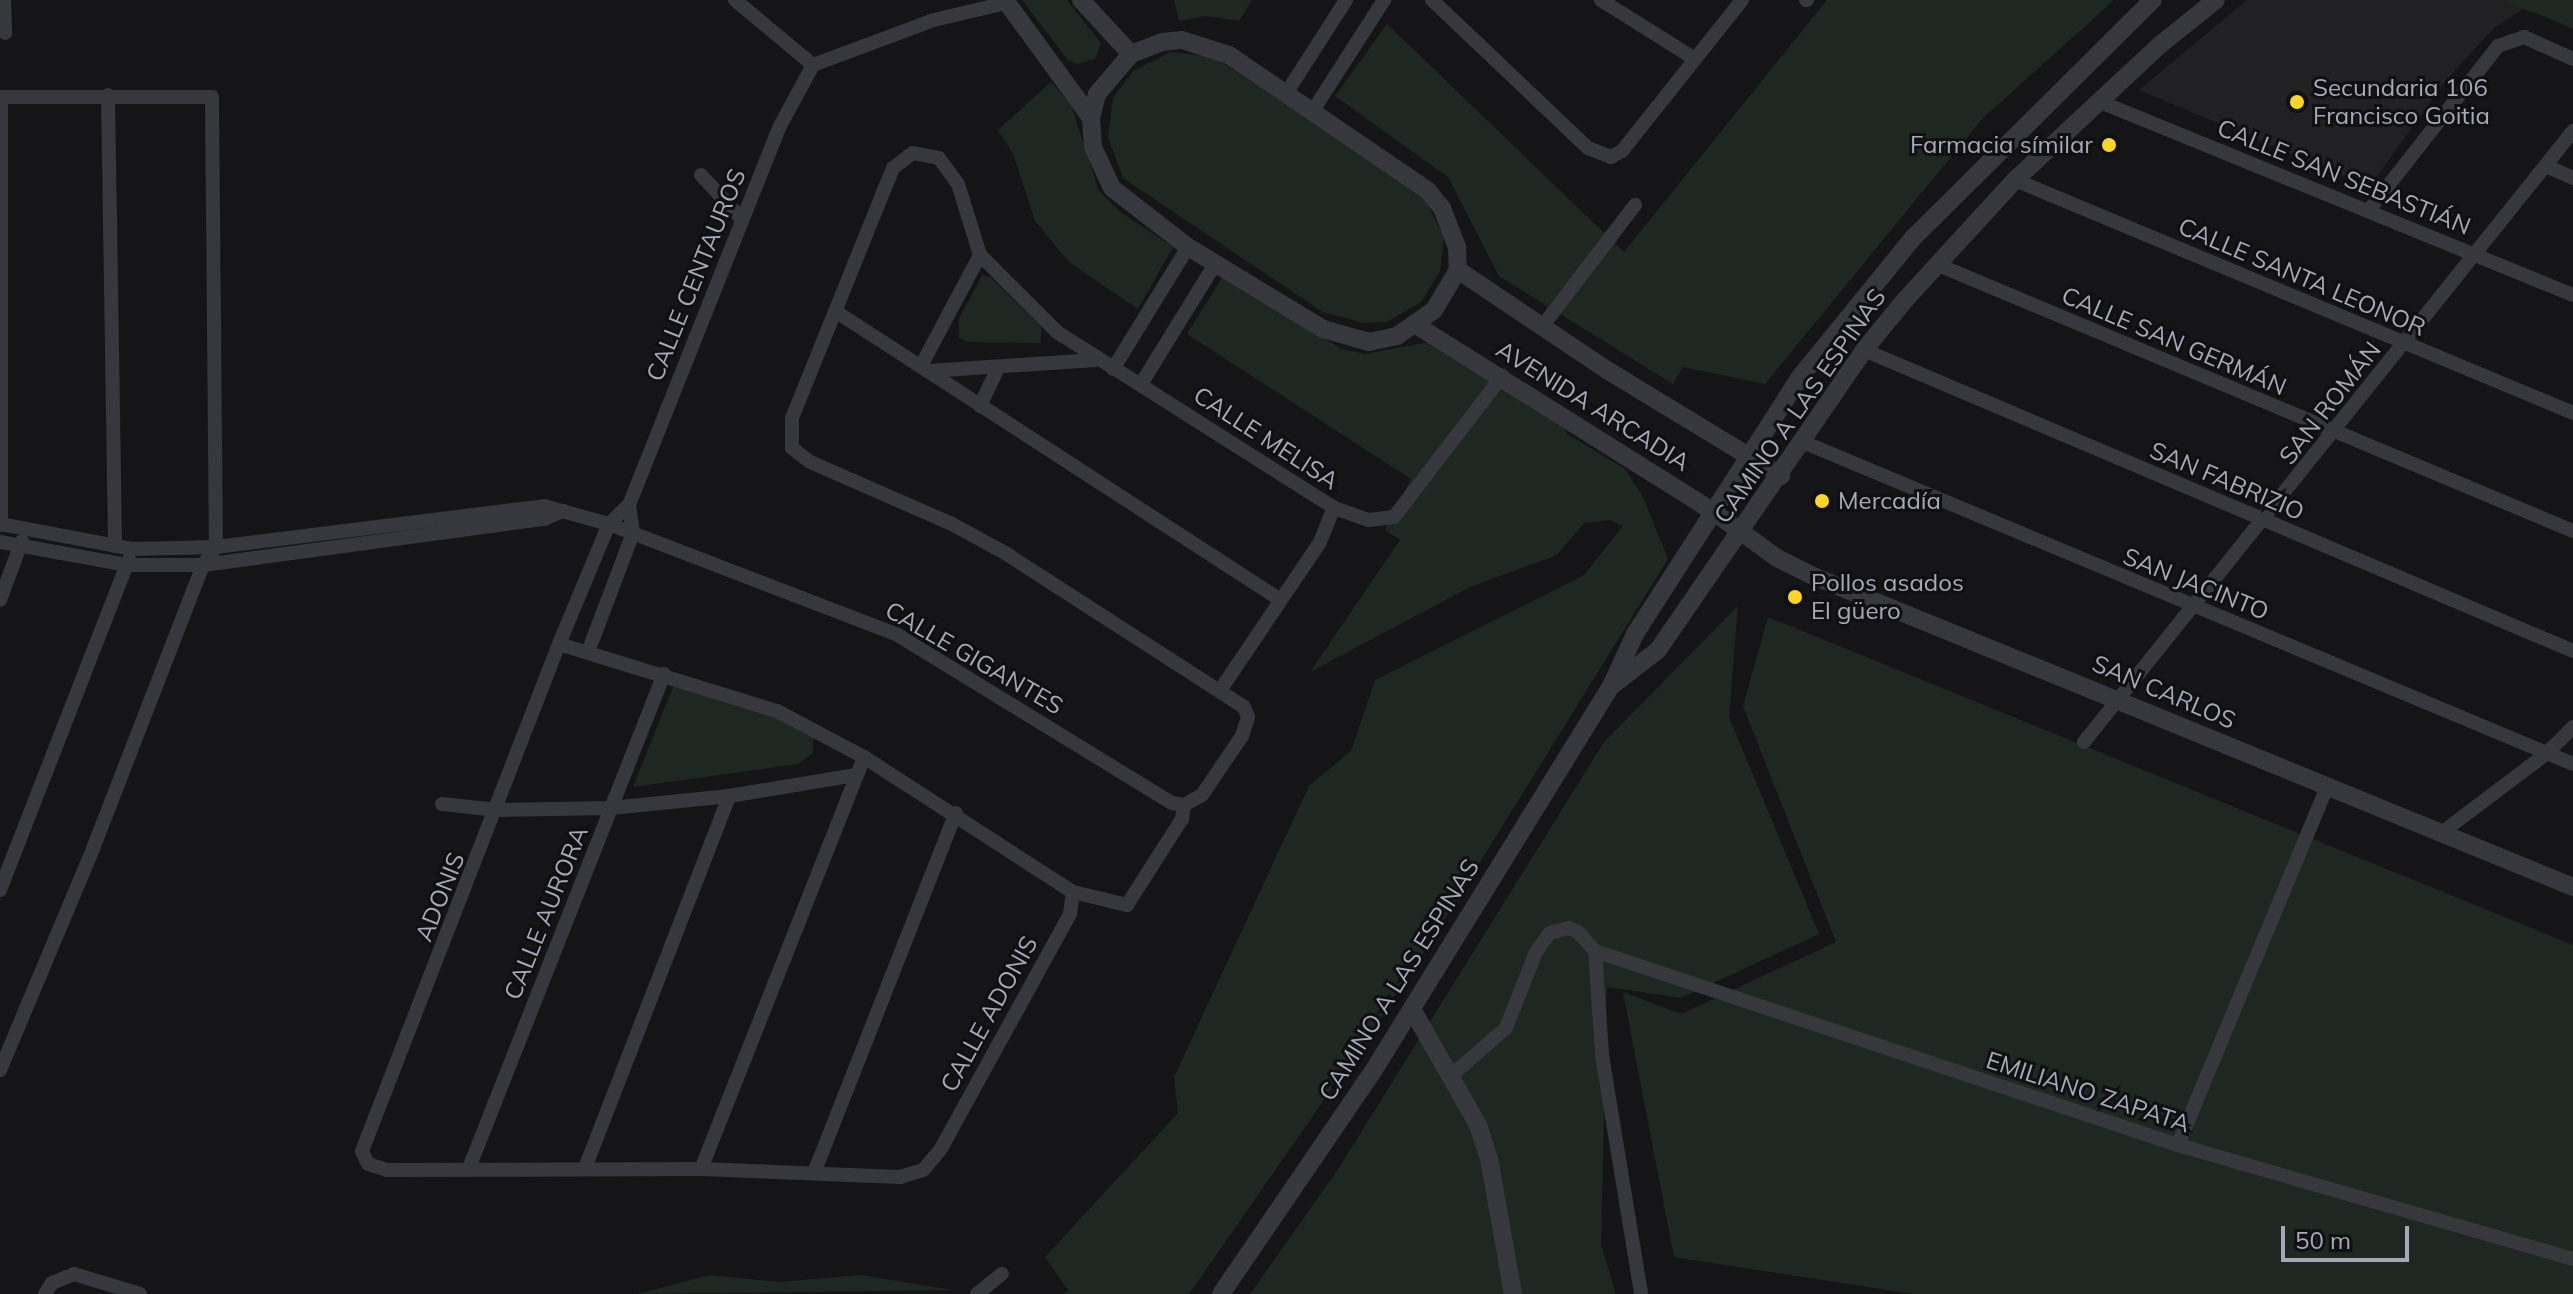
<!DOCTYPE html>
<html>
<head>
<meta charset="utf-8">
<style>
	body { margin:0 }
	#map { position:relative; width:2573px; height:1294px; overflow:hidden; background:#151517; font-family:Mulish,sans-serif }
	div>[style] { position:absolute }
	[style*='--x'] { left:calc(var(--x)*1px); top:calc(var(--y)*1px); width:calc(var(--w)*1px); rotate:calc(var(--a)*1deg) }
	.built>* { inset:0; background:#212124 }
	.green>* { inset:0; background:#1e2721 }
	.minor>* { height:14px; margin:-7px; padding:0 7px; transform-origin:7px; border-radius:7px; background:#37373e }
	.tertiary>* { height:18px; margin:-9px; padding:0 9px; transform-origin:9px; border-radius:9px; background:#37373e }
	.dots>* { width:22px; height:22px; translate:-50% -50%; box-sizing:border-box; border:4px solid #101012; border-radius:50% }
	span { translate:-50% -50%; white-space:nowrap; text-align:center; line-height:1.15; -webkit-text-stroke:6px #101012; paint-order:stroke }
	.poi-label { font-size:24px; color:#a6a8b8 }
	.left { translate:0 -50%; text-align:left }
	.right { translate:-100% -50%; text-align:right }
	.street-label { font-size:24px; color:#a6a8b8 }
	.scale { position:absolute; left:2281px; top:1226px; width:128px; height:36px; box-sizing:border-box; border:4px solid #a6a8b8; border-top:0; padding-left:10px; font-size:24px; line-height:28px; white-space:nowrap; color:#a6a8b8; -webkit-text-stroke:6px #101012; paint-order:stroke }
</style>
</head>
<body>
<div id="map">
	<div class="built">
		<i style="clip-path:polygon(2247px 0,2498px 0,2523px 9px,2494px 28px,2447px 79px,2377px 176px,2358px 182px,2139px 90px)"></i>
	</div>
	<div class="green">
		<i style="clip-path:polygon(1022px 0,1067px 0,1101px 43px,1095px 59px,1077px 64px,1067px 59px)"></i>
		<i style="clip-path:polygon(1174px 0,1252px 0,1239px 21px,1206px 16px,1179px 21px)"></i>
		<i style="clip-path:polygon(1827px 0,2114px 0,1982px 119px,1765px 384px,1683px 367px,1673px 384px,1499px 276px,1448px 177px,1335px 96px,1387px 24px,1624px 252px)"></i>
		<i style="clip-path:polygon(2498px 0,2573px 0,2573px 29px,2546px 17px)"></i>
		<i style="clip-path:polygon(1171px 52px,1214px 57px,1420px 190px,1444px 237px,1440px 271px,1421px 302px,1387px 322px,1363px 323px,1323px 312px,1123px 178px,1108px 137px,1113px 98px,1133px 71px)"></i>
		<i style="clip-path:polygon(1051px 82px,1071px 105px,1099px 191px,1119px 211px,1173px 247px,1138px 309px,1069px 262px,1035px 221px,1013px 154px,998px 130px)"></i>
		<i style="clip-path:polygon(982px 275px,990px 277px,1042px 327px,1040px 343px,967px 342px,959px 338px,959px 319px)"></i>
		<i style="clip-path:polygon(1222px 278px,1342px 349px,1365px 354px,1429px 342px,1560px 419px,1566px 433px,1625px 469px,1643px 497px,1668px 559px,1402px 988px,1189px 1294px,1063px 1294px,1068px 1290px,1045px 1257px,1178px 1113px,1174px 1077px,1309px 786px,1351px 751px,1375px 680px,1584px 575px,1623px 526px,1610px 520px,1584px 523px,1557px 555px,1470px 587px,1310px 672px,1400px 540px,1385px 530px,1411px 479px,1187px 334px)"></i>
		<i style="clip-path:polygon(1738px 606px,1729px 717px,1819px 934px,1681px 998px,1607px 987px,1601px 1244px,1616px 1294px,1250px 1294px,1337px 1171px,1604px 742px)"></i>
		<i style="clip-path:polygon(1768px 617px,2573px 945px,2573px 1294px,1913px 1294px,1674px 1257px,1623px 992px,1681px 1014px,1836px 942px,1743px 706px)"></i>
		<i style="clip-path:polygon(675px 682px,769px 713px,813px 737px,813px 753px,798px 764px,633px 787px)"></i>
		<i style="clip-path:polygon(710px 1275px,779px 1282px,860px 1275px,953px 1290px,637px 1294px)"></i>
	</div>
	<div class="minor">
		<i style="--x:4;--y:0;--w:33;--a:88"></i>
		<i style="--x:735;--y:0;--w:102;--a:39.8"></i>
		<i style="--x:1432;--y:0;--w:215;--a:43.5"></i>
		<i style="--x:1588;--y:148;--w:25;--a:21"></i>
		<i style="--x:1611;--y:157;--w:13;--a:-29"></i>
		<i style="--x:1622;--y:151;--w:193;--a:-51.5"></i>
		<i style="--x:1601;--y:0;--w:111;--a:32.1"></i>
		<i style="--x:1806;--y:0;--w:1;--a:0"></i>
		<i style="--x:813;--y:65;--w:129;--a:-20.4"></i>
		<i style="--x:934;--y:20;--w:74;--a:-13.3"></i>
		<i style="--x:1287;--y:92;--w:109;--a:-57.3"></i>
		<i style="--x:108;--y:95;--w:451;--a:89.1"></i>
		<i style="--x:0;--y:97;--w:212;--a:0"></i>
		<i style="--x:212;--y:97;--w:450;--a:89.5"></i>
		<i style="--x:216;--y:547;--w:22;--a:126"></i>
		<i style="--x:203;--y:565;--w:305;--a:111.2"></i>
		<i style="--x:93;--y:849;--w:240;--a:112.8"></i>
		<i style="--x:1;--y:97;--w:428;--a:90"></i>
		<i style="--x:2098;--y:101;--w:513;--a:22.22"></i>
		<i style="--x:1314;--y:109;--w:130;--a:-57.3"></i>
		<i style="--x:2546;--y:166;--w:30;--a:24"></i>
		<i style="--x:701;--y:175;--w:59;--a:47.1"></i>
		<i style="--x:2015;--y:180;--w:605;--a:22.66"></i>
		<i style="--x:2369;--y:210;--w:209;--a:-51.8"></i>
		<i style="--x:2498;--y:46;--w:28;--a:-19"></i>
		<i style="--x:2524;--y:37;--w:54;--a:24.2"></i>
		<i style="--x:1936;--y:264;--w:691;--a:22.74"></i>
		<i style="--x:835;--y:311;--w:529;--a:32.97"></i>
		<i style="--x:1541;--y:328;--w:155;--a:-52.6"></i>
		<i style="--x:1864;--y:350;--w:770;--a:23"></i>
		<i style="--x:921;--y:366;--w:126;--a:-62"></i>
		<i style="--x:1113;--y:369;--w:143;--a:-58.4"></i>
		<i style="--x:929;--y:371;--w:167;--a:-3.8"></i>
		<i style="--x:1141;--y:384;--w:141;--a:-58.3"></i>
		<i style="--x:980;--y:406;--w:42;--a:-64.7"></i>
		<i style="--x:1803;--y:442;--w:835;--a:22.69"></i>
		<i style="--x:0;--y:524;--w:134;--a:10.7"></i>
		<i style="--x:132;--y:549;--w:84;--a:-1.4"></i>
		<i style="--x:216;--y:547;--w:331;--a:-7.1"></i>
		<i style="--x:544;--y:506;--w:67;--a:15.5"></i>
		<i style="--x:609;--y:524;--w:307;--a:21"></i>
		<i style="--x:896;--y:634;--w:324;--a:31.5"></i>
		<i style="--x:1172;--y:803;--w:12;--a:9"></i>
		<i style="--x:1184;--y:805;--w:21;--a:-29"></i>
		<i style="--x:1202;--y:795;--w:71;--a:-55.9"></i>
		<i style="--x:1242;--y:736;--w:20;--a:-72"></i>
		<i style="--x:1248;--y:717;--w:11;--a:-112"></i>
		<i style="--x:1244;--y:707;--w:282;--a:-147.2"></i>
		<i style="--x:1007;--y:554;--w:63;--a:-151.4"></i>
		<i style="--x:952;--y:524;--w:155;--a:-156.4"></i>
		<i style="--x:810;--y:462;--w:23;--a:-142"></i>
		<i style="--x:792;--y:448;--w:30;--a:-90"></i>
		<i style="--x:792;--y:418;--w:270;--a:-68"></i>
		<i style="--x:893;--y:168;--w:25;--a:-37"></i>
		<i style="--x:913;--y:153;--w:26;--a:11"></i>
		<i style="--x:939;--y:158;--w:32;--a:54"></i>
		<i style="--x:958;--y:184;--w:74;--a:72.8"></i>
		<i style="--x:980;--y:255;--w:109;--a:45"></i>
		<i style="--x:1057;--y:332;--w:328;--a:32.4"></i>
		<i style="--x:1334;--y:508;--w:37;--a:19"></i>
		<i style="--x:1369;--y:520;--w:25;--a:-7"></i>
		<i style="--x:1394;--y:517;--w:178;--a:-52.5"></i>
		<i style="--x:0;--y:542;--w:130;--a:10.2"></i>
		<i style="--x:128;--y:565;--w:75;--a:0"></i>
		<i style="--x:203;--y:565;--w:344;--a:-7.7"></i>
		<i style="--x:544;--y:519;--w:21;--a:-23"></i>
		<i style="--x:0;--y:600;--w:63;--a:-69.6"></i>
		<i style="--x:559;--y:644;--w:228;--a:17.1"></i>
		<i style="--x:777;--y:711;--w:98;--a:27.9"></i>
		<i style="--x:864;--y:757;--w:249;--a:32.9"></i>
		<i style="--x:1073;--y:892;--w:22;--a:98"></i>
		<i style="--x:1070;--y:914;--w:269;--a:118.8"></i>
		<i style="--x:940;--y:1150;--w:26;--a:130"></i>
		<i style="--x:923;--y:1170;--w:24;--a:163"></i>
		<i style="--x:900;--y:1177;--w:199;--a:-177.7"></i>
		<i style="--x:701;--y:1169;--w:314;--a:179.8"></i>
		<i style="--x:387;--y:1170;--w:20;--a:-162"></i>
		<i style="--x:368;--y:1164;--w:14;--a:-115"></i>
		<i style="--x:362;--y:1151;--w:544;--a:-68.77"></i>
		<i style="--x:559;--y:644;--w:130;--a:-67.4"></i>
		<i style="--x:609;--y:524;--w:28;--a:-44"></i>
		<i style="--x:629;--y:505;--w:408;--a:-68.3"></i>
		<i style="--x:780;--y:126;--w:69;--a:-61.6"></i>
		<i style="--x:588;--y:652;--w:127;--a:-69.3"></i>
		<i style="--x:633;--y:533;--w:28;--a:-98"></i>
		<i style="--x:1221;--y:689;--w:177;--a:-56"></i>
		<i style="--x:1320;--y:542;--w:37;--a:-68"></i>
		<i style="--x:2084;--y:742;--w:783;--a:-51.33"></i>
		<i style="--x:442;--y:804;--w:56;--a:6.1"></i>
		<i style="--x:498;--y:810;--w:113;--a:-1"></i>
		<i style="--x:611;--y:808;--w:119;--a:-5.8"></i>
		<i style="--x:729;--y:796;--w:129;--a:-9.4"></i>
		<i style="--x:2440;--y:834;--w:134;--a:-37.1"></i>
		<i style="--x:2547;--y:753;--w:37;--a:-45"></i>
		<i style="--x:0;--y:890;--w:355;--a:-68.7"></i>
		<i style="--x:1073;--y:892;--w:56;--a:13.5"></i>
		<i style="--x:1127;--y:905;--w:102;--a:-57.4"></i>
		<i style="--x:1182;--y:819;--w:14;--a:-82"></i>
		<i style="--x:1595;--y:951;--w:614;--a:18.41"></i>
		<i style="--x:2178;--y:1145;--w:411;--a:16.1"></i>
		<i style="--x:1595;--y:951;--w:104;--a:86.1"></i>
		<i style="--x:1602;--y:1055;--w:242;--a:80.7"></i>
		<i style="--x:1453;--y:1074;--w:70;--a:-41"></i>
		<i style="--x:1506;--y:1028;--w:82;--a:-68.5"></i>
		<i style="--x:1536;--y:952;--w:24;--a:-54"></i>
		<i style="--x:1550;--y:933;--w:20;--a:-15"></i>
		<i style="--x:1569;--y:928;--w:10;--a:24"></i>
		<i style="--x:1578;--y:932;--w:25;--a:48"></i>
		<i style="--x:2178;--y:1145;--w:388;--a:-67.4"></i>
		<i style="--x:469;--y:1168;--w:531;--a:-68.46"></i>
		<i style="--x:585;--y:1168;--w:399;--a:-68.8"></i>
		<i style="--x:701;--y:1169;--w:443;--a:-68.4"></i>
		<i style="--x:814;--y:1173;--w:387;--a:-68.5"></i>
		<i style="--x:45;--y:1294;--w:13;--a:-58"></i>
		<i style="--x:52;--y:1283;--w:24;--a:-22"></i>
		<i style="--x:74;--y:1274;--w:69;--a:16.9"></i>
		<i style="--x:977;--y:1294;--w:32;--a:-39"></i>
	</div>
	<div class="tertiary">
		<i style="--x:1005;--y:0;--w:146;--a:53.9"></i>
		<i style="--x:1081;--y:0;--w:74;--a:47.2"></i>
		<i style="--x:1182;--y:40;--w:49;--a:17.7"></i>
		<i style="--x:1229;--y:55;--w:241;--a:34.3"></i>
		<i style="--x:1428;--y:191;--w:22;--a:51"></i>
		<i style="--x:1442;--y:208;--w:42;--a:69"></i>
		<i style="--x:1457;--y:247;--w:23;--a:88"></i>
		<i style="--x:1458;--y:270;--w:47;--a:121"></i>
		<i style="--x:1434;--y:310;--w:45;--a:144.9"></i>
		<i style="--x:1397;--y:336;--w:29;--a:168"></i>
		<i style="--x:1369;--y:342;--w:48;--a:-164.2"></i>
		<i style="--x:1323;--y:329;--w:158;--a:-148.7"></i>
		<i style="--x:1188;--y:247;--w:96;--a:-142.2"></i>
		<i style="--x:1112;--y:188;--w:45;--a:-114.9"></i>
		<i style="--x:1093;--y:147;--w:29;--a:-94"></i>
		<i style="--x:1091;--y:118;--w:25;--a:-76"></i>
		<i style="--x:1097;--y:94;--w:52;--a:-49.6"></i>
		<i style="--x:1131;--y:54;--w:33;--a:-21"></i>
		<i style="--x:1162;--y:42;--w:20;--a:-6"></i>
		<i style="--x:1458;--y:270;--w:179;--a:33.9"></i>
		<i style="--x:1607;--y:370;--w:204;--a:31.3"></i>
		<i style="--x:1416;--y:325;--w:352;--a:32.1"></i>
		<i style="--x:1714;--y:512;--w:78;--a:36.1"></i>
		<i style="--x:1777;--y:558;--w:40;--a:26.6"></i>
		<i style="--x:1813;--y:576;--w:821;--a:22.25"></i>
		<i style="--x:1613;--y:685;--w:57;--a:-37.9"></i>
		<i style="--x:1658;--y:650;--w:364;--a:-55.5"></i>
		<i style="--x:1864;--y:350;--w:65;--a:-50.6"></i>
		<i style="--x:1905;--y:300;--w:163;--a:-47.5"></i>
		<i style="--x:2015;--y:180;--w:200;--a:-43"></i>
		<i style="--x:2161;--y:44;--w:70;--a:-38.7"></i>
		<i style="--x:1412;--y:1009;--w:133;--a:60.4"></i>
		<i style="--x:1478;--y:1125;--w:35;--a:72"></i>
		<i style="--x:1489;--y:1158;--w:138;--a:80"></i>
		<i style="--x:1221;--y:1294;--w:268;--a:-55.7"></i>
		<i style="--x:1372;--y:1073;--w:455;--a:-58.3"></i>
		<i style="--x:1611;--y:686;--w:57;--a:-65.2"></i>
		<i style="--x:1635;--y:634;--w:305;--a:-57.3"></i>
		<i style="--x:1800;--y:377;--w:178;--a:-50.9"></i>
		<i style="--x:1912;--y:239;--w:339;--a:-44.8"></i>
	</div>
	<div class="dots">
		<i style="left:2297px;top:102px;background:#fed525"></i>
		<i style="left:2109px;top:145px;background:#fed525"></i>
		<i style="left:1822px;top:501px;background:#fed525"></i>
		<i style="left:1795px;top:597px;background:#fed525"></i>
	</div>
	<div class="poi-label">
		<span class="left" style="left:2313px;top:102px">Secundaria 106<br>Francisco Goitia</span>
		<span class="right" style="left:2093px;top:145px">Farmacia símilar</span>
		<span class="left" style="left:1838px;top:501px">Mercadía</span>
		<span class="left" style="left:1811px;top:597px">Pollos asados<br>El güero</span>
	</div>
	<div class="street-label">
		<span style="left:2344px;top:177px;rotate:22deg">CALLE SAN SEBASTIÁN</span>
		<span style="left:696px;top:275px;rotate:-68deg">CALLE CENTAUROS</span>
		<span style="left:2302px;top:277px;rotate:23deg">CALLE SANTA LEONOR</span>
		<span style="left:2174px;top:341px;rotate:23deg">CALLE SAN GERMÁN</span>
		<span style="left:2330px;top:403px;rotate:-52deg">SAN ROMÁN</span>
		<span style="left:1593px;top:406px;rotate:32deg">AVENIDA ARCADIA</span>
		<span style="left:1800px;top:406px;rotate:-55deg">CAMINO A LAS ESPINAS</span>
		<span style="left:1266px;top:438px;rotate:33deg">CALLE MELISA</span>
		<span style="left:2227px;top:481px;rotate:23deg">SAN FABRIZIO</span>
		<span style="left:2196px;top:584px;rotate:22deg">SAN JACINTO</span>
		<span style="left:974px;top:658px;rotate:30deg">CALLE GIGANTES</span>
		<span style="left:2164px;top:692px;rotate:23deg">SAN CARLOS</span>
		<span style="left:440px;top:897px;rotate:-68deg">ADONIS</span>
		<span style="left:546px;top:913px;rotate:-68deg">CALLE AURORA</span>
		<span style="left:1399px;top:980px;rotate:-58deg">CAMINO A LAS ESPINAS</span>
		<span style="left:989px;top:1014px;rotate:-61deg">CALLE ADONIS</span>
		<span style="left:2088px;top:1092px;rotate:18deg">EMILIANO ZAPATA</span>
	</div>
	<div class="scale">50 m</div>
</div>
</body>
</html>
